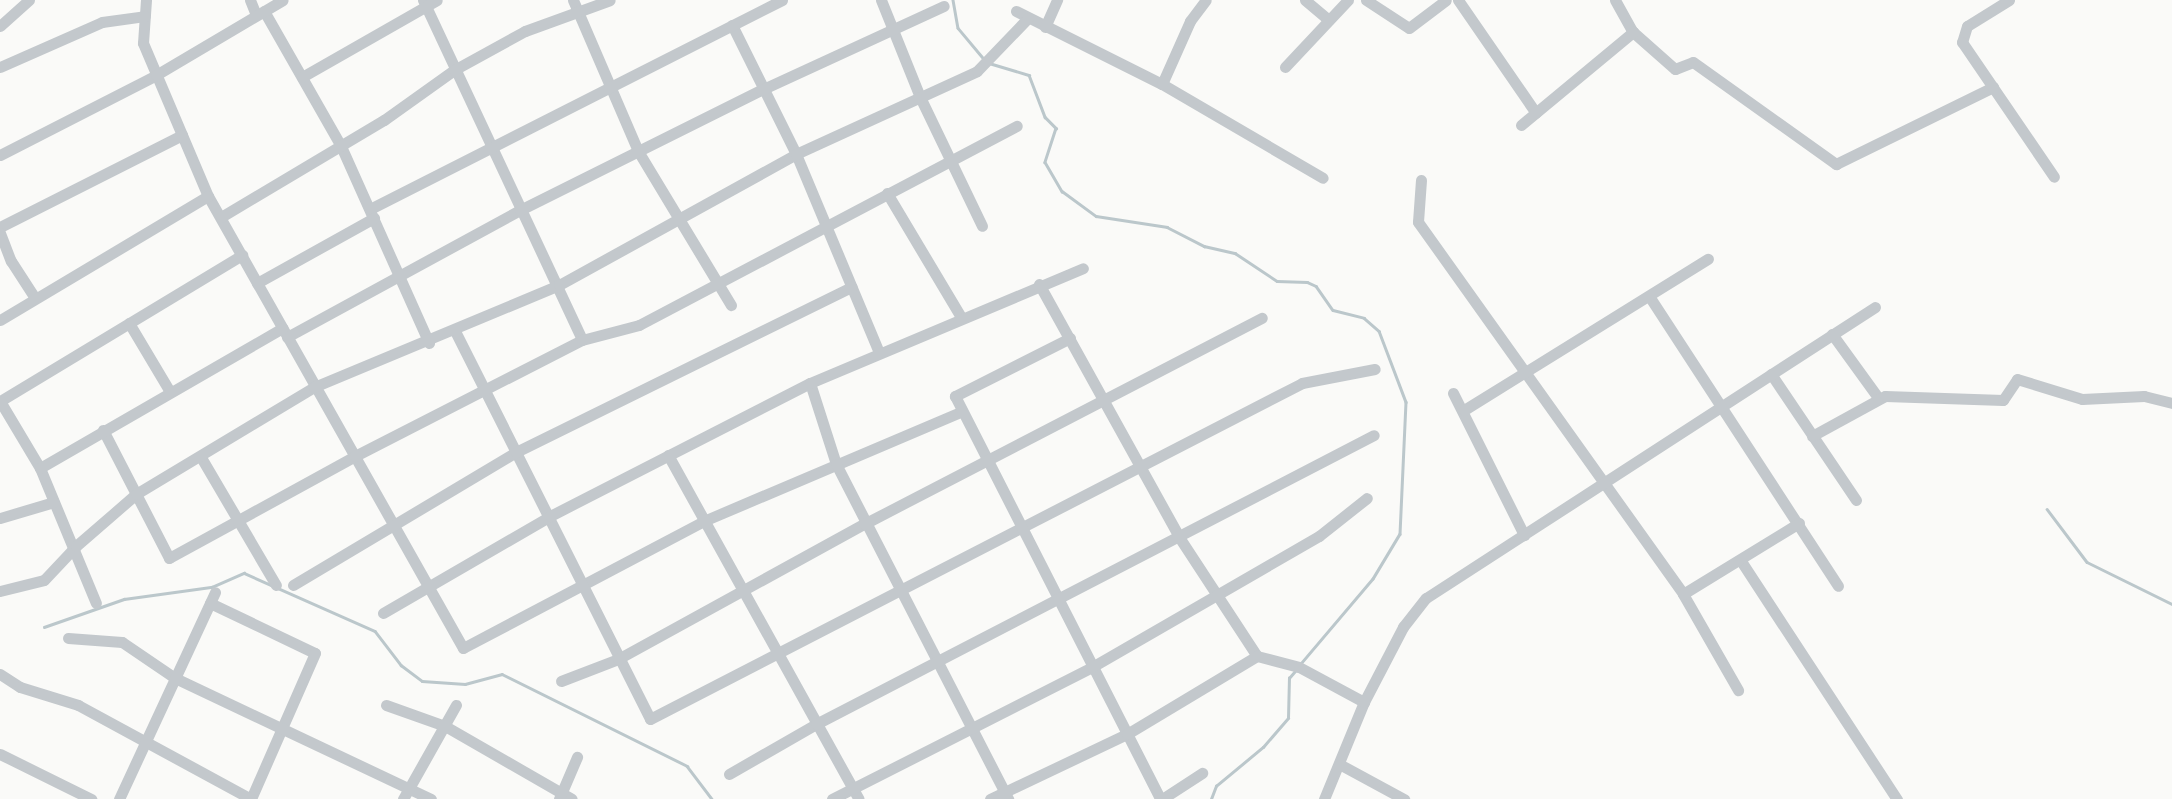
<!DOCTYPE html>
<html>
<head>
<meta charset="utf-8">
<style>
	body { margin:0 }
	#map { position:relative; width:2172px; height:799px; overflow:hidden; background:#fafaf8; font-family:"DejaVu Sans",sans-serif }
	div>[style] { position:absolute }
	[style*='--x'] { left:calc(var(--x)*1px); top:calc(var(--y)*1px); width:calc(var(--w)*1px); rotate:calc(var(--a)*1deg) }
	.stream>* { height:2.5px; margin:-1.25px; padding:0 1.25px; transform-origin:1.25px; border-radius:1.25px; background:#bbc7cb }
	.minor>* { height:11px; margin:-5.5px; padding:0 5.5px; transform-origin:5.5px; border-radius:5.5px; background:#c3c8cc }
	span { translate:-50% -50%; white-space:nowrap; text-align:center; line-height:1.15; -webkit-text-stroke:10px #fff; paint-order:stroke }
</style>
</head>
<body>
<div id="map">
	<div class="stream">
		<i style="--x:953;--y:0;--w:28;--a:80"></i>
		<i style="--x:958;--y:28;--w:39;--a:50"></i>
		<i style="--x:989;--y:63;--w:42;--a:16.7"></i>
		<i style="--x:1029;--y:75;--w:45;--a:69.1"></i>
		<i style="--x:1045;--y:117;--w:16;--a:45"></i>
		<i style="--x:1056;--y:128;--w:36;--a:108"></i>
		<i style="--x:1045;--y:162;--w:34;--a:60"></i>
		<i style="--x:1062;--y:191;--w:42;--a:36.3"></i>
		<i style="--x:1096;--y:216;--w:72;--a:8.8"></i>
		<i style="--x:1167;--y:227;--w:42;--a:27.2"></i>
		<i style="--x:1204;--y:246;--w:32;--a:13"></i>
		<i style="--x:1235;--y:253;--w:50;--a:33.7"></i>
		<i style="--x:1277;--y:281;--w:30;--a:2"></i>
		<i style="--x:1307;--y:282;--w:10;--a:24"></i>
		<i style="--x:1316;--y:286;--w:29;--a:55"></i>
		<i style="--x:1333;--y:310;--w:32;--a:14"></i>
		<i style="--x:1364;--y:318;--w:20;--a:41"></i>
		<i style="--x:1379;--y:331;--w:76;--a:69.2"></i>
		<i style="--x:1406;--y:402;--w:132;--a:92.6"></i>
		<i style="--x:1400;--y:534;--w:52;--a:121"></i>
		<i style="--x:1373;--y:579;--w:111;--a:130.3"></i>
		<i style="--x:2047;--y:509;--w:66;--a:53"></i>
		<i style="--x:2087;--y:562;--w:95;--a:26.3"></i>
		<i style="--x:44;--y:627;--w:85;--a:-19.3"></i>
		<i style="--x:124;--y:599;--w:89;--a:-7.8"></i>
		<i style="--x:212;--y:587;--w:35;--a:-24"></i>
		<i style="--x:244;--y:573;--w:143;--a:23.9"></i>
		<i style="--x:375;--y:631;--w:43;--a:52.6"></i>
		<i style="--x:401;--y:665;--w:26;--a:37"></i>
		<i style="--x:422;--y:681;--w:43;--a:4"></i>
		<i style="--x:465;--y:684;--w:38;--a:-15"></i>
		<i style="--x:502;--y:674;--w:207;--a:26.4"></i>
		<i style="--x:687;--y:766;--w:41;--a:52.9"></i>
		<i style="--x:1211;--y:799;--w:14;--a:-69"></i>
		<i style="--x:1216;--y:786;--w:61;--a:-39.7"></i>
		<i style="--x:1263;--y:747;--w:38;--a:-49"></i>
		<i style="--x:1288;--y:718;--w:40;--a:-88.6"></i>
		<i style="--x:1289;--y:678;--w:11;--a:-49"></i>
	</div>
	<div class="minor">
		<i style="--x:146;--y:0;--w:43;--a:94"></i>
		<i style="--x:143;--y:43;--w:166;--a:67"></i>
		<i style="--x:208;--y:196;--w:519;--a:60.57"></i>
		<i style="--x:463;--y:648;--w:275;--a:-27.8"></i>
		<i style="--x:706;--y:520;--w:277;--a:-23"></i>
		<i style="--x:250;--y:0;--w:16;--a:68"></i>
		<i style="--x:423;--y:0;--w:375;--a:64.9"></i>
		<i style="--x:573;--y:0;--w:164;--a:66.7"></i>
		<i style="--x:638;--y:151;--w:180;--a:58.9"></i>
		<i style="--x:881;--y:0;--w:105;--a:68.1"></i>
		<i style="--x:920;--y:97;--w:143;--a:64.3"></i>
		<i style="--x:1305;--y:0;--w:31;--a:40"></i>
		<i style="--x:1366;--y:0;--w:51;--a:33.1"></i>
		<i style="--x:1409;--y:28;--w:46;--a:-37.1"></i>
		<i style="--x:1458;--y:0;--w:137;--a:55.4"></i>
		<i style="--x:1615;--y:0;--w:37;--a:61"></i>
		<i style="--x:1633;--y:32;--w:56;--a:41.4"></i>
		<i style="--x:1675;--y:69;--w:19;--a:-21"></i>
		<i style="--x:1693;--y:62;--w:176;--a:35.5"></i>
		<i style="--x:1836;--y:164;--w:175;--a:-26.1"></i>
		<i style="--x:2009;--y:0;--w:49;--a:148.2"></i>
		<i style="--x:1967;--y:26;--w:17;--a:107"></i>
		<i style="--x:1962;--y:42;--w:163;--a:55.7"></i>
		<i style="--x:264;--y:11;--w:153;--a:60.3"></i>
		<i style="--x:340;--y:144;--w:218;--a:65.9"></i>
		<i style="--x:1016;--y:11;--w:163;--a:26.6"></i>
		<i style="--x:1162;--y:84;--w:186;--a:30.3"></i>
		<i style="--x:732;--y:25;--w:144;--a:63.6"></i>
		<i style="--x:796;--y:154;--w:215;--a:67.3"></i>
		<i style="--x:0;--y:26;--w:39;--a:-42"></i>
		<i style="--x:1045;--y:27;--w:30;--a:-66"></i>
		<i style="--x:0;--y:67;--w:111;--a:-23.8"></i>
		<i style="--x:102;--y:22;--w:43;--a:-7.9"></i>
		<i style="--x:1285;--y:67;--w:92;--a:-46.8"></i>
		<i style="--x:302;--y:77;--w:155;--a:-29.7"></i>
		<i style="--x:1162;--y:84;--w:69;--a:-66"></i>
		<i style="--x:1190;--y:21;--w:26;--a:-53"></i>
		<i style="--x:1521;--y:125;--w:146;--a:-39.7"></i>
		<i style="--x:0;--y:155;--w:175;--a:-27.1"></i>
		<i style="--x:156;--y:75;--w:147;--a:-30.6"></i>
		<i style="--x:1421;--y:180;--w:42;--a:94.1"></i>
		<i style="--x:1418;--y:222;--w:457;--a:54.5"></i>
		<i style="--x:1683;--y:594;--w:111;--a:60.2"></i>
		<i style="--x:887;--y:193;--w:144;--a:59.2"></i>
		<i style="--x:370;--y:209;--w:462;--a:-26.9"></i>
		<i style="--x:221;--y:217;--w:190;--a:-30.8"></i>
		<i style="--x:384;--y:120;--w:86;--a:-35.5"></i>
		<i style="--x:454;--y:70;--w:81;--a:-28.8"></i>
		<i style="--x:525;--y:31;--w:90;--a:-20"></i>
		<i style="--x:0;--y:227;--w:204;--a:-26.8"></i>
		<i style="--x:0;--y:233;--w:30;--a:69"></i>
		<i style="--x:11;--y:261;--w:44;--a:57"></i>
		<i style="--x:257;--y:283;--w:134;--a:-29.1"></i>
		<i style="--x:1039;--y:284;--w:289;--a:61"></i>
		<i style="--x:1179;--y:537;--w:142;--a:56.8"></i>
		<i style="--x:1257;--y:656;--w:43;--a:14.7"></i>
		<i style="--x:1299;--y:667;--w:74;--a:28.3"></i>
		<i style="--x:1649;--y:296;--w:346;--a:56.9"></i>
		<i style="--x:0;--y:320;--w:242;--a:-30.8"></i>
		<i style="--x:129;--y:323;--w:78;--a:59.2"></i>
		<i style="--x:455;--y:331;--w:434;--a:63.3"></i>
		<i style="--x:650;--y:719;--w:733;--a:-27.26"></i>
		<i style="--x:1302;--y:383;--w:74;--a:-10.9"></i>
		<i style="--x:1832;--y:334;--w:80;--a:54.1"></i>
		<i style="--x:287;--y:337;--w:265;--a:-28.6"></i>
		<i style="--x:520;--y:210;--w:269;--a:-26.5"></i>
		<i style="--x:761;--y:90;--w:201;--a:-24.7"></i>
		<i style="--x:1070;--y:338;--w:129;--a:153.2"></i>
		<i style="--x:955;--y:396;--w:452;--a:63"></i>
		<i style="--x:1771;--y:374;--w:152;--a:56"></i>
		<i style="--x:810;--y:383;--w:85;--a:72.2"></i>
		<i style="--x:836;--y:464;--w:377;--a:62.8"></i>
		<i style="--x:1453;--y:393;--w:159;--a:63.4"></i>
		<i style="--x:0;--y:401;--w:283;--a:-31.1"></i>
		<i style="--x:0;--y:401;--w:78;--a:59.2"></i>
		<i style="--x:40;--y:468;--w:146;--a:67.5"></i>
		<i style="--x:1464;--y:410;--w:287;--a:-31.8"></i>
		<i style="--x:103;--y:430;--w:144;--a:62.7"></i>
		<i style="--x:169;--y:558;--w:212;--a:-28.7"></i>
		<i style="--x:355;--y:456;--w:255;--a:-27.1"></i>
		<i style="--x:582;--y:340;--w:59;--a:-14.7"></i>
		<i style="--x:639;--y:325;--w:427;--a:-27.8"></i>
		<i style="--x:1812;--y:436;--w:83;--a:-28.7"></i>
		<i style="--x:1885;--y:396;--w:118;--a:1.9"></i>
		<i style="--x:2003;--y:400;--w:25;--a:-56"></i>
		<i style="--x:2017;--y:379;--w:68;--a:17.1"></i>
		<i style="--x:2082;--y:399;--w:62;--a:-2.8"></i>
		<i style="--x:2144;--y:396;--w:29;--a:14"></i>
		<i style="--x:668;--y:455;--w:393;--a:61"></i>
		<i style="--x:202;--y:459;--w:146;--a:59.6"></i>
		<i style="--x:40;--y:468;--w:280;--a:-30"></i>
		<i style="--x:0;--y:518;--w:56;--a:-16.5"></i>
		<i style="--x:1741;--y:561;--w:285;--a:56.8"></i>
		<i style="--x:293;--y:585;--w:260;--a:-30.8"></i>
		<i style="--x:516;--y:452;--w:374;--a:-26.2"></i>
		<i style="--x:0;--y:591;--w:45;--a:-14"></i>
		<i style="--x:44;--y:580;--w:47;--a:-46.7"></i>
		<i style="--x:76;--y:546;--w:79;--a:-40.9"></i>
		<i style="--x:136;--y:494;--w:208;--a:-31"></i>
		<i style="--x:314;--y:387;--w:265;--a:-22.6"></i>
		<i style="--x:559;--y:285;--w:271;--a:-28.9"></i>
		<i style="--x:796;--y:154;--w:199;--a:-24.6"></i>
		<i style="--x:977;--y:71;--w:74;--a:-46.1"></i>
		<i style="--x:1683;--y:594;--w:136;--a:-31.5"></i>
		<i style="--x:210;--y:603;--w:116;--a:25.5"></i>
		<i style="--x:315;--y:653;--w:159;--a:113.7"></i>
		<i style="--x:383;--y:613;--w:193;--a:-30.1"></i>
		<i style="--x:550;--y:516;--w:292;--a:-27.1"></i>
		<i style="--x:810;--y:383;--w:296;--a:-22.8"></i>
		<i style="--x:68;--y:638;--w:54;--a:4.2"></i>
		<i style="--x:122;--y:642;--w:64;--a:34.2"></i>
		<i style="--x:175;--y:678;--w:283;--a:25.3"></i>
		<i style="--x:0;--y:674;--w:24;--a:33"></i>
		<i style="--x:20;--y:687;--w:61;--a:17.2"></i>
		<i style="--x:78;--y:705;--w:197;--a:28.5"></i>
		<i style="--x:561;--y:681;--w:61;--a:-21.1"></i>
		<i style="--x:618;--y:659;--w:281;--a:-28.8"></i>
		<i style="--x:864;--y:524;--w:448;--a:-27.4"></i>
		<i style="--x:386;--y:705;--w:63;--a:19.6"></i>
		<i style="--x:445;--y:726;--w:146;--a:29.9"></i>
		<i style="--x:0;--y:754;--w:102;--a:26.3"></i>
		<i style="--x:1341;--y:765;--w:72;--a:28.4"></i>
		<i style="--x:729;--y:774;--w:100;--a:-29.9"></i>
		<i style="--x:816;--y:724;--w:628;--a:-27.38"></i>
		<i style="--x:119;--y:799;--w:228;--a:-65.1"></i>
		<i style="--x:403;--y:799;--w:108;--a:-60.6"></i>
		<i style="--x:559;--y:799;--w:46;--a:-66.8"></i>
		<i style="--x:832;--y:799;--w:292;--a:-26.9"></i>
		<i style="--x:1092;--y:667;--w:262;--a:-30"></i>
		<i style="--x:1319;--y:536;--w:61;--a:-38.4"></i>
		<i style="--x:990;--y:799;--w:152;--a:-25.4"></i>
		<i style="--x:1127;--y:734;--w:152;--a:-31"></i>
		<i style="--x:1162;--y:799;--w:48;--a:-33"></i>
		<i style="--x:1324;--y:799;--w:105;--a:-67.6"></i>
		<i style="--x:1364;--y:702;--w:85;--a:-62.5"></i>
		<i style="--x:1403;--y:627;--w:37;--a:-52"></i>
		<i style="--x:1426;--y:598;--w:535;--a:-32.95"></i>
	</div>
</div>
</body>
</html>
